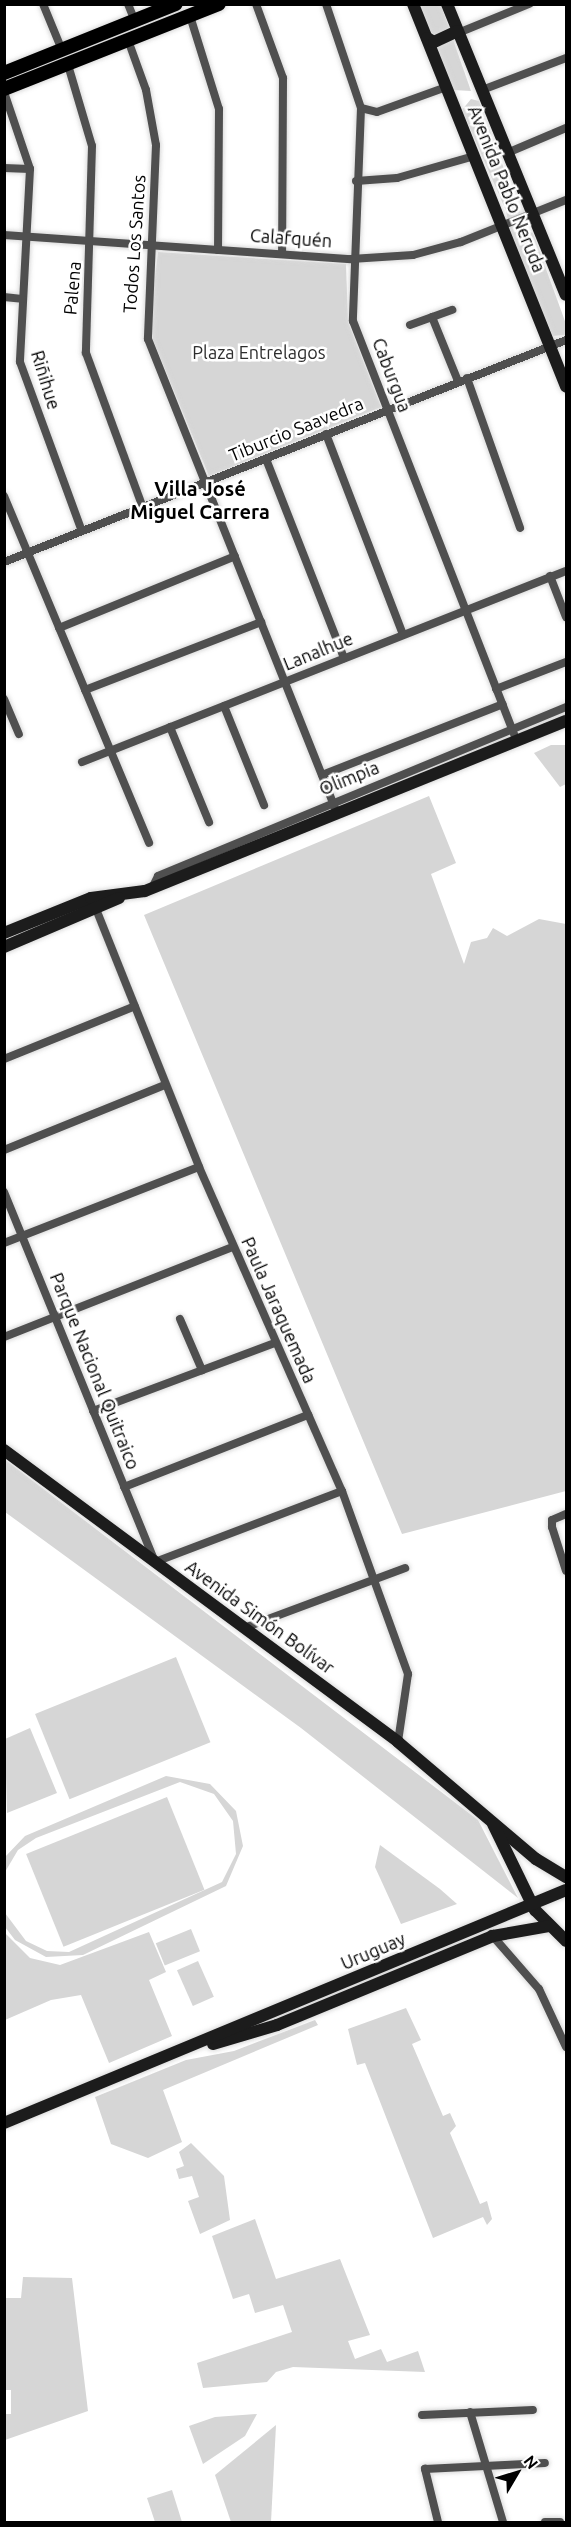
<!DOCTYPE html>
<html>
<head>
<meta charset="utf-8">
<style>
	body { margin:0 }
	#map { position:relative; width:571px; height:2527px; overflow:hidden; background:#fff; font-family:Ubuntu,sans-serif }
	div>[style] { position:absolute }
	[style*='--x'] { left:calc(var(--x)*1px); top:calc(var(--y)*1px); width:calc(var(--w)*1px); rotate:calc(var(--a)*1deg) }
	.green>* { inset:0; background:#d6d6d6; transform-origin:0 0 }
	.roads { filter:drop-shadow(0 0 2px #dbdbdb) drop-shadow(0 0 2px #dbdbdb) }
	.street>* { height:8px; margin:-4px; padding:0 4px; transform-origin:4px; border-radius:4px; background:#4f4f4f }
	.secondary>* { height:12px; margin:-6px; padding:0 6px; transform-origin:6px; border-radius:6px; background:#1c1c1c }
	.primary>* { height:14px; margin:-7px; padding:0 7px; transform-origin:7px; border-radius:7px; background:#000 }
	span { translate:-50% -50%; white-space:nowrap; text-align:center; line-height:1.15; -webkit-text-stroke:5px #fff; paint-order:stroke }
	.street-label { font-size:18px; color:#000 }
	.park-label { font-size:18px; color:#2d2d2d }
	.neighbourhood-label { font-size:20px; color:#000; font-weight:700 }
	.frame { position:absolute; inset:0; border:6px solid #000; pointer-events:none }
	.north { position:absolute; left:487px; top:2443px; width:60px; height:60px; -webkit-text-stroke:4px #fff; paint-order:stroke; rotate:52deg; font-size:16px; font-weight:700; line-height:24px; text-align:center; color:#000 }
	.north::after { content:''; display:block; margin:auto; width:21px; height:27px; background:#000; clip-path:polygon(50% 0,100% 100%,50% 72%,0 100%) }
</style>
</head>
<body>
<div id="map">
	<div class="green">
		<i style="clip-path:polygon(419px 5px,441px 5px,471px 91px,453px 90px)"></i>
		<i style="clip-path:polygon(471px 99px,479px 101px,527px 231px,533px 233px,566px 324px,565px 335px,553px 336px,512px 242px,506px 211px,462px 110px)"></i>
		<i style="clip-path:polygon(158px 252px,346px 264px,348px 322px,381px 407px,209px 476px,153px 340px,150px 320px)"></i>
		<i style="clip-path:polygon(551px 745px,566px 745px,566px 784px,560px 787px,534px 753px)"></i>
		<i style="clip-path:polygon(429px 796px,456px 863px,431px 874px,464px 964px,471px 942px,487px 938px,493px 928px,507px 936px,539px 919px,566px 924px,566px 1491px,402px 1534px,144px 915px)"></i>
		<i style="clip-path:polygon(4px 1459px,478px 1820px,518px 1898px,301px 1728px,5px 1512px)"></i>
		<i style="left:176px;top:1657px;width:92px;height:152px;rotate:68deg"></i>
		<i style="clip-path:polygon(30px 1728px,57px 1793px,7px 1813px,5px 1739px)"></i>
		<i style="clip-path:polygon(166px 1776px,210px 1784px,236px 1811px,243px 1846px,226px 1886px,83px 1955px,46px 1957px,15px 1940px,5px 1927px,5px 1913px,26px 1941px,47px 1951px,69px 1952px,222px 1882px,236px 1854px,233px 1821px,214px 1794px,180px 1782px,36px 1838px,18px 1850px,5px 1872px,5px 1857px,25px 1836px)"></i>
		<i style="left:167px;top:1797px;width:100px;height:152px;rotate:68deg"></i>
		<i style="clip-path:polygon(380px 1845px,440px 1889px,457px 1904px,401px 1924px,375px 1867px)"></i>
		<i style="left:191px;top:1929px;width:24px;height:38px;rotate:68deg"></i>
		<i style="clip-path:polygon(4px 1932px,30px 1958px,60px 1965px,149px 1932px,166px 1972px,149px 1980px,172px 2036px,109px 2063px,81px 1995px,51px 2000px,5px 2020px)"></i>
		<i style="left:198px;top:1961px;width:39px;height:23px;rotate:66deg"></i>
		<i style="clip-path:polygon(406px 2008px,421px 2040px,412px 2044px,443px 2116px,450px 2113px,456px 2126px,450px 2133px,480px 2204px,487px 2201px,492px 2219px,487px 2225px,483px 2217px,433px 2238px,365px 2063px,357px 2065px,348px 2029px)"></i>
		<i style="clip-path:polygon(315px 2020px,318px 2025px,163px 2090px,182px 2142px,148px 2158px,111px 2144px,95px 2097px,186px 2060px,234px 2051px)"></i>
		<i style="clip-path:polygon(191px 2143px,224px 2176px,230px 2220px,200px 2234px,188px 2201px,199px 2197px,192px 2176px,179px 2179px,176px 2169px,184px 2166px,179px 2152px)"></i>
		<i style="clip-path:polygon(255px 2219px,276px 2279px,340px 2259px,370px 2335px,348px 2341px,355px 2359px,381px 2349px,387px 2362px,418px 2351px,425px 2372px,293px 2367px,276px 2372px,267px 2382px,203px 2388px,197px 2363px,292px 2332px,283px 2305px,255px 2313px,249px 2294px,233px 2299px,212px 2236px)"></i>
		<i style="clip-path:polygon(23px 2277px,72px 2278px,88px 2411px,5px 2440px,5px 2414px,11px 2414px,11px 2390px,5px 2390px,5px 2298px,21px 2298px)"></i>
		<i style="clip-path:polygon(257px 2414px,245px 2436px,203px 2464px,189px 2426px,215px 2417px)"></i>
		<i style="clip-path:polygon(276px 2425px,271px 2522px,231px 2522px,215px 2475px)"></i>
		<i style="clip-path:polygon(172px 2490px,182px 2522px,155px 2522px,147px 2498px)"></i>
	</div>
	<div class="roads">
		<div class="street">
			<i style="--x:43;--y:4;--w:50;--a:67.6"></i>
			<i style="--x:128;--y:4;--w:18;--a:68"></i>
			<i style="--x:256;--y:4;--w:79;--a:70"></i>
			<i style="--x:283;--y:78;--w:176;--a:90.3"></i>
			<i style="--x:326;--y:4;--w:110;--a:71.4"></i>
			<i style="--x:361;--y:108;--w:213;--a:92.2"></i>
			<i style="--x:353;--y:321;--w:451;--a:68.7"></i>
			<i style="--x:190;--y:16;--w:97;--a:72.7"></i>
			<i style="--x:219;--y:109;--w:141;--a:90.4"></i>
			<i style="--x:458;--y:33;--w:77;--a:-22.2"></i>
			<i style="--x:128;--y:40;--w:53;--a:70.2"></i>
			<i style="--x:146;--y:90;--w:56;--a:79.7"></i>
			<i style="--x:156;--y:145;--w:194;--a:92.4"></i>
			<i style="--x:148;--y:339;--w:510;--a:68.26"></i>
			<i style="--x:68;--y:65;--w:84;--a:73.5"></i>
			<i style="--x:92;--y:146;--w:207;--a:91.7"></i>
			<i style="--x:86;--y:353;--w:165;--a:69.8"></i>
			<i style="--x:482;--y:90;--w:90;--a:-20.9"></i>
			<i style="--x:4;--y:92;--w:81;--a:71.3"></i>
			<i style="--x:30;--y:169;--w:193;--a:93"></i>
			<i style="--x:20;--y:362;--w:180;--a:69.9"></i>
			<i style="--x:361;--y:108;--w:16;--a:14"></i>
			<i style="--x:377;--y:112;--w:73;--a:-19.9"></i>
			<i style="--x:507;--y:153;--w:64;--a:-23"></i>
			<i style="--x:4;--y:168;--w:26;--a:2"></i>
			<i style="--x:356;--y:181;--w:41;--a:-4.2"></i>
			<i style="--x:397;--y:178;--w:80;--a:-15.9"></i>
			<i style="--x:4;--y:235;--w:348;--a:4"></i>
			<i style="--x:351;--y:259;--w:62;--a:-3.7"></i>
			<i style="--x:413;--y:255;--w:50;--a:-15.2"></i>
			<i style="--x:461;--y:242;--w:113;--a:-21.8"></i>
			<i style="--x:4;--y:297;--w:18;--a:6"></i>
			<i style="--x:432;--y:317;--w:69;--a:67.9"></i>
			<i style="--x:410;--y:325;--w:45;--a:-19.7"></i>
			<i style="--x:467;--y:378;--w:159;--a:70.5"></i>
			<i style="--x:326;--y:434;--w:215;--a:69"></i>
			<i style="--x:266;--y:459;--w:214;--a:68.6"></i>
			<i style="--x:4;--y:496;--w:376;--a:67.3"></i>
			<i style="--x:4;--y:562;--w:604;--a:-21.55"></i>
			<i style="--x:550;--y:576;--w:44;--a:68.7"></i>
			<i style="--x:59;--y:628;--w:190;--a:-22.2"></i>
			<i style="--x:496;--y:689;--w:75;--a:-21.1"></i>
			<i style="--x:85;--y:690;--w:189;--a:-21.1"></i>
			<i style="--x:4;--y:699;--w:38;--a:67"></i>
			<i style="--x:224;--y:706;--w:107;--a:68"></i>
			<i style="--x:170;--y:727;--w:103;--a:67.7"></i>
			<i style="--x:82;--y:762;--w:520;--a:-21.54"></i>
			<i style="--x:322;--y:775;--w:194;--a:-21.4"></i>
			<i style="--x:152;--y:888;--w:13;--a:-63"></i>
			<i style="--x:158;--y:876;--w:442;--a:-22.5"></i>
			<i style="--x:94;--y:904;--w:283;--a:68.2"></i>
			<i style="--x:199;--y:1167;--w:354;--a:66.2"></i>
			<i style="--x:342;--y:1491;--w:95;--a:70.2"></i>
			<i style="--x:374;--y:1580;--w:100;--a:70.1"></i>
			<i style="--x:408;--y:1674;--w:69;--a:98.4"></i>
			<i style="--x:4;--y:1059;--w:141;--a:-22"></i>
			<i style="--x:4;--y:1150;--w:174;--a:-22"></i>
			<i style="--x:4;--y:1192;--w:400;--a:67.8"></i>
			<i style="--x:155;--y:1562;--w:200;--a:-20.8"></i>
			<i style="--x:4;--y:1243;--w:209;--a:-21.3"></i>
			<i style="--x:180;--y:1319;--w:56;--a:66.7"></i>
			<i style="--x:4;--y:1337;--w:245;--a:-21.5"></i>
			<i style="--x:93;--y:1411;--w:194;--a:-20.5"></i>
			<i style="--x:124;--y:1487;--w:198;--a:-21.4"></i>
			<i style="--x:566;--y:1514;--w:15;--a:157"></i>
			<i style="--x:552;--y:1520;--w:7;--a:90"></i>
			<i style="--x:552;--y:1527;--w:46;--a:72.3"></i>
			<i style="--x:244;--y:1628;--w:172;--a:-20.4"></i>
			<i style="--x:491;--y:1934;--w:73;--a:48.9"></i>
			<i style="--x:539;--y:1989;--w:64;--a:65"></i>
			<i style="--x:470;--y:2412;--w:115;--a:73.3"></i>
			<i style="--x:422;--y:2415;--w:111;--a:-2.6"></i>
			<i style="--x:438;--y:2522;--w:55;--a:-103.8"></i>
			<i style="--x:425;--y:2469;--w:120;--a:-2.9"></i>
			<i style="--x:545;--y:2522;--w:15;--a:0"></i>
		</div>
		<div class="secondary">
			<i style="--x:413;--y:4;--w:412;--a:68.2"></i>
			<i style="--x:447;--y:4;--w:314;--a:67.8"></i>
			<i style="--x:427;--y:38;--w:8;--a:30"></i>
			<i style="--x:434;--y:42;--w:26;--a:-25"></i>
			<i style="--x:4;--y:933;--w:94;--a:-21.9"></i>
			<i style="--x:91;--y:898;--w:54;--a:-7.4"></i>
			<i style="--x:145;--y:891;--w:454;--a:-22"></i>
			<i style="--x:4;--y:947;--w:125;--a:-23.1"></i>
			<i style="--x:4;--y:1450;--w:490;--a:36.5"></i>
			<i style="--x:398;--y:1742;--w:181;--a:40.3"></i>
			<i style="--x:536;--y:1859;--w:35;--a:31"></i>
			<i style="--x:493;--y:1824;--w:96;--a:64"></i>
			<i style="--x:535;--y:1910;--w:44;--a:45"></i>
			<i style="--x:213;--y:2044;--w:67;--a:-16.5"></i>
			<i style="--x:277;--y:2025;--w:234;--a:-22.4"></i>
			<i style="--x:493;--y:1936;--w:58;--a:-10"></i>
			<i style="--x:4;--y:2123;--w:608;--a:-22.52"></i>
		</div>
		<div class="primary">
			<i style="--x:4;--y:73;--w:185;--a:-21.9"></i>
			<i style="--x:4;--y:89;--w:231;--a:-21.6"></i>
		</div>
	</div>
	<div class="street-label">
		<span style="left:507px;top:189px;rotate:68deg">Avenida Pablo Neruda</span>
		<span style="left:291px;top:238px;rotate:4deg">Calafquén</span>
		<span style="left:134px;top:244px;rotate:-86deg">Todos Los Santos</span>
		<span style="left:72px;top:288px;rotate:-85deg">Palena</span>
		<span style="left:392px;top:375px;rotate:69deg">Caburgua</span>
		<span style="left:46px;top:380px;rotate:73deg">Riñihue</span>
		<span style="left:296px;top:429px;rotate:-22deg">Tiburcio Saavedra</span>
		<span style="left:318px;top:651px;rotate:-22deg">Lanalhue</span>
		<span style="left:349px;top:778px;rotate:-22deg">Olimpia</span>
		<span style="left:279px;top:1310px;rotate:66deg">Paula Jaraquemada</span>
		<span style="left:95px;top:1371px;rotate:68deg">Parque Nacional Quitraico</span>
		<span style="left:260px;top:1617px;rotate:36deg">Avenida Simón Bolívar</span>
		<span style="left:373px;top:1951px;rotate:-23deg">Uruguay</span>
	</div>
	<div class="park-label">
		<span style="left:259px;top:352px">Plaza Entrelagos</span>
	</div>
	<div class="neighbourhood-label">
		<span style="left:200px;top:500px">Villa José<br>Miguel Carrera</span>
	</div>
	<div class="frame"></div>
	<div class="north">N</div>
</div>
</body>
</html>
